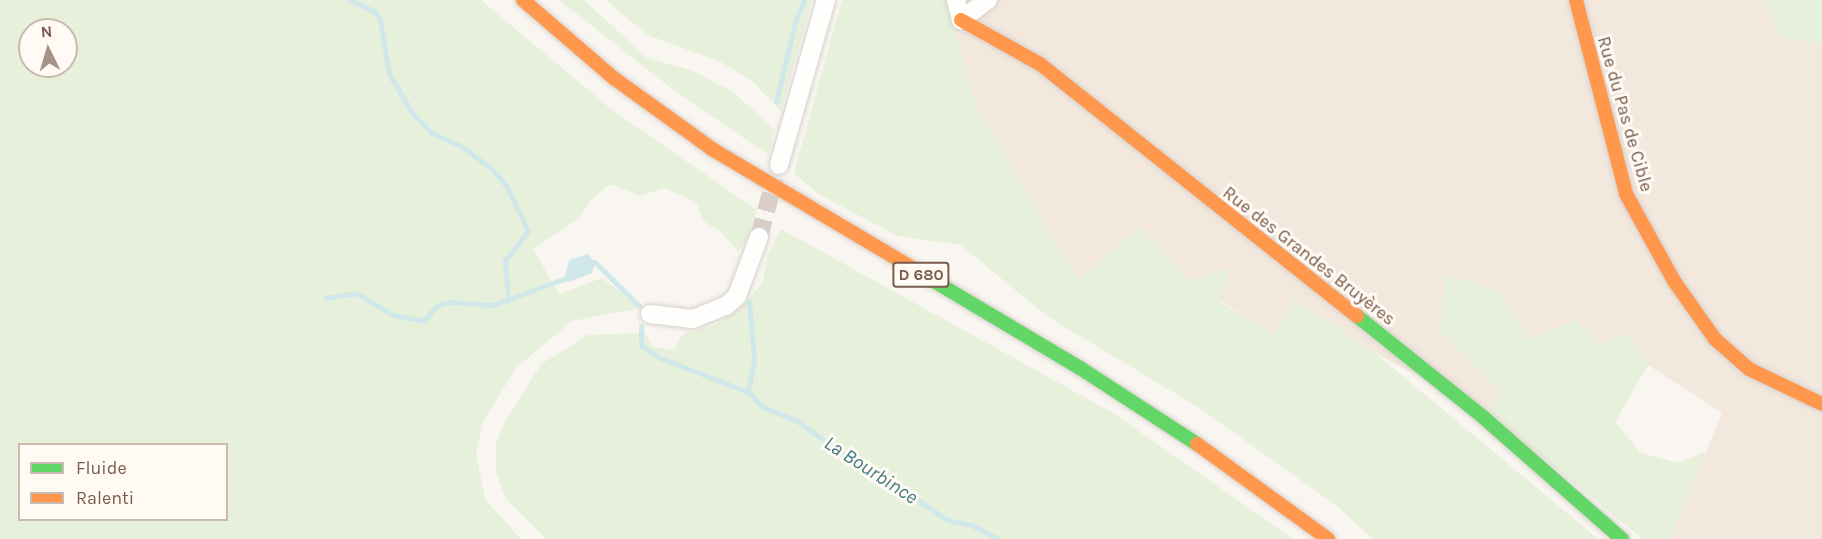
<!DOCTYPE html>
<html>
<head>
<meta charset="utf-8">
<style>
	body { margin:0 }
	#map { position:relative; width:1822px; height:539px; overflow:hidden; background:#f9f5f0; font-family:Karla,sans-serif }
	div>[style] { position:absolute }
	[style*='--x'] { left:calc(var(--x)*1px); top:calc(var(--y)*1px); width:calc(var(--w)*1px); rotate:calc(var(--a)*1deg) }
	.residential>* { inset:0; background:#f2e8de }
	.green>* { inset:0; background:#e7f0db }
	.water>* { inset:0; background:#d0e8ea }
	.stream>* { height:5px; margin:-2.5px; padding:0 2.5px; transform-origin:2.5px; border-radius:2.5px; background:#d0e8ea }
	.street-tunnel>* { height:18px; margin-top:-9px; transform-origin:0; background:repeating-linear-gradient(90deg,#d9cfc7 0 18px,transparent 0 27px) }
	.roads { filter:drop-shadow(0 0 2px #d7d1cb) drop-shadow(0 0 2px #d7d1cb) }
	.street>* { height:18px; margin:-9px; padding:0 9px; transform-origin:9px; border-radius:9px; background:#fefefd }
	.fast>* { height:14px; margin:-7px; padding:0 7px; transform-origin:7px; border-radius:7px; background:#63d668 }
	.slow>* { height:14px; margin:-7px; padding:0 7px; transform-origin:7px; border-radius:7px; background:#ff974d }
	span { translate:-50% -50%; white-space:nowrap; text-align:center; line-height:1.15; -webkit-text-stroke:6px #fffaf3; paint-order:stroke }
	.shield-label span { padding:2px 4px; background:#fffaf3; border:2px solid; border-radius:4px; -webkit-text-stroke-width:0 }
	.shield-label { font-size:16px; color:#7a5c4d; font-weight:700 }
	.street-label { font-size:18px; color:#7a5c4d }
	.water-label { font-size:20px; color:#437c86; font-style:italic }
	.legend { position:absolute; left:18px; top:443px; width:210px; height:78px; box-sizing:border-box; background:#fffaf3; border:2px solid #cabbb1; margin:0; padding:8px 10px; list-style:none; font-size:18px; color:#7a5c4d }
	.legend li { display:flex; align-items:center; gap:12px; height:30px }
	.legend b { width:30px; border:2px solid #cabbb1 }
	.north { position:absolute; left:18px; top:18px; width:60px; height:60px; box-sizing:border-box; background:#fffaf3; border:2px solid #cabbb1; border-radius:50%; rotate:355deg; font-size:16px; font-weight:700; line-height:24px; text-align:center; color:#7a5c4d }
	.north::after { content:''; display:block; margin:auto; width:21px; height:27px; background:#a69286; clip-path:polygon(50% 0,100% 100%,50% 72%,0 100%) }
</style>
</head>
<body>
<div id="map">
	<div class="residential">
		<i style="clip-path:polygon(946px 0,1822px 0,1822px 539px,1670px 539px,1722px 413px,1648px 365px,1629px 335px,1599px 343px,1576px 321px,1529px 340px,1497px 291px,1441px 333px,1502px 393px,1486px 412px,1375px 353px,1294px 300px,1273px 334px,1187px 280px,1141px 227px,1078px 281px,977px 107px)"></i>
	</div>
	<div class="green">
		<i style="clip-path:polygon(evenodd,0 0,481px 0,612px 110px,757px 210px,749px 236px,738px 251px,721px 232px,703px 221px,696px 202px,665px 188px,640px 196px,610px 184px,590px 201px,580px 218px,533px 249px,559px 294px,602px 278px,641px 308px,572px 321px,516px 368px,484px 420px,476px 453px,485px 499px,521px 539px,0 539px,0 0,30px 30px,66px 30px,66px 66px,30px 66px,30px 30px,0 0,20px 444px,226px 444px,226px 520px,20px 520px,20px 444px)"></i>
		<i style="clip-path:polygon(559px 0,584px 0,647px 58px,691px 70px,733px 92px,774px 129px,769px 155px,680px 95px)"></i>
		<i style="clip-path:polygon(606px 0,812px 0,781px 111px,752px 81px,719px 61px,647px 35px)"></i>
		<i style="clip-path:polygon(842px 0,946px 0,977px 107px,1077px 280px,1141px 227px,1187px 280px,1231px 268px,1220px 302px,1273px 334px,1294px 299px,1375px 353px,1598px 539px,1373px 539px,1337px 506px,1201px 409px,1048px 317px,961px 245px,898px 236px,818px 194px,794px 173px)"></i>
		<i style="clip-path:polygon(1763px 0,1822px 0,1822px 44px,1782px 38px)"></i>
		<i style="clip-path:polygon(781px 229px,1113px 413px,1293px 539px,546px 539px,505px 498px,496px 471px,496px 444px,503px 425px,541px 364px,588px 335px,645px 333px,652px 346px,674px 350px,683px 334px,717px 324px,743px 305px,763px 282px,768px 254px)"></i>
		<i style="clip-path:polygon(1444px 274px,1497px 291px,1529px 340px,1576px 320px,1599px 343px,1629px 335px,1648px 365px,1615px 422px,1641px 453px,1679px 463px,1706px 451px,1670px 539px,1643px 539px,1486px 412px,1501px 393px,1441px 333px)"></i>
	</div>
	<div class="water">
		<i style="clip-path:polygon(588px 254px,595px 262px,592px 273px,569px 282px,564px 279px,569px 260px)"></i>
	</div>
	<div class="stream">
		<i style="--x:350;--y:0;--w:26;--a:25"></i>
		<i style="--x:374;--y:11;--w:11;--a:56"></i>
		<i style="--x:380;--y:20;--w:55;--a:80.5"></i>
		<i style="--x:389;--y:74;--w:47;--a:59"></i>
		<i style="--x:413;--y:114;--w:27;--a:45"></i>
		<i style="--x:432;--y:133;--w:30;--a:24"></i>
		<i style="--x:459;--y:145;--w:41;--a:36"></i>
		<i style="--x:492;--y:169;--w:23;--a:50"></i>
		<i style="--x:507;--y:187;--w:49;--a:64.5"></i>
		<i style="--x:528;--y:231;--w:37;--a:128"></i>
		<i style="--x:505;--y:260;--w:41;--a:85.8"></i>
		<i style="--x:776;--y:102;--w:85;--a:-76.5"></i>
		<i style="--x:796;--y:19;--w:21;--a:-67"></i>
		<i style="--x:590;--y:266;--w:6;--a:-39"></i>
		<i style="--x:595;--y:262;--w:62;--a:45"></i>
		<i style="--x:326;--y:298;--w:30;--a:-9"></i>
		<i style="--x:356;--y:293;--w:43;--a:30.7"></i>
		<i style="--x:393;--y:315;--w:32;--a:11"></i>
		<i style="--x:424;--y:321;--w:19;--a:-51"></i>
		<i style="--x:436;--y:306;--w:15;--a:-16"></i>
		<i style="--x:450;--y:302;--w:43;--a:4"></i>
		<i style="--x:493;--y:305;--w:81;--a:-20.2"></i>
		<i style="--x:641;--y:326;--w:19;--a:90"></i>
		<i style="--x:641;--y:345;--w:21;--a:35"></i>
		<i style="--x:658;--y:357;--w:97;--a:21.3"></i>
		<i style="--x:748;--y:392;--w:21;--a:45"></i>
		<i style="--x:763;--y:407;--w:37;--a:22"></i>
		<i style="--x:797;--y:421;--w:86;--a:35.5"></i>
		<i style="--x:867;--y:471;--w:9;--a:0"></i>
		<i style="--x:876;--y:471;--w:86;--a:34.6"></i>
		<i style="--x:947;--y:520;--w:25;--a:11"></i>
		<i style="--x:972;--y:525;--w:30;--a:28"></i>
		<i style="--x:748;--y:392;--w:33;--a:-79"></i>
		<i style="--x:754;--y:360;--w:59;--a:-94.8"></i>
	</div>
	<div class="street-tunnel">
		<i style="--x:759;--y:237;--w:61;--a:-74.8"></i>
	</div>
	<div class="roads">
		<div class="street">
			<i style="--x:956;--y:0;--w:21;--a:76"></i>
			<i style="--x:961;--y:20;--w:34;--a:-37"></i>
			<i style="--x:779;--y:165;--w:172;--a:-74.1"></i>
			<i style="--x:650;--y:314;--w:43;--a:6.6"></i>
			<i style="--x:693;--y:319;--w:35;--a:-22"></i>
			<i style="--x:726;--y:306;--w:15;--a:-42"></i>
			<i style="--x:737;--y:296;--w:63;--a:-69.6"></i>
		</div>
		<div class="fast">
			<i style="--x:934;--y:281;--w:170;--a:30.8"></i>
			<i style="--x:1080;--y:368;--w:140;--a:33"></i>
			<i style="--x:1357;--y:316;--w:161;--a:38.7"></i>
			<i style="--x:1483;--y:417;--w:185;--a:41.3"></i>
		</div>
		<div class="slow">
			<i style="--x:523;--y:0;--w:121;--a:40.7"></i>
			<i style="--x:615;--y:79;--w:120;--a:35.8"></i>
			<i style="--x:712;--y:149;--w:258;--a:30.7"></i>
			<i style="--x:1576;--y:0;--w:200;--a:75.5"></i>
			<i style="--x:1626;--y:194;--w:99;--a:61.1"></i>
			<i style="--x:1674;--y:281;--w:71;--a:54.7"></i>
			<i style="--x:1715;--y:339;--w:45;--a:41.4"></i>
			<i style="--x:1749;--y:369;--w:81;--a:25.6"></i>
			<i style="--x:961;--y:20;--w:90;--a:29.1"></i>
			<i style="--x:1040;--y:64;--w:405;--a:38.5"></i>
			<i style="--x:1197;--y:444;--w:162;--a:35.9"></i>
		</div>
	</div>
	<div class="shield-label">
		<span style="left:921px;top:275px">D 680</span>
	</div>
	<div class="street-label">
		<span style="left:1625px;top:114px;rotate:74deg">Rue du Pas de Cible</span>
		<span style="left:1309px;top:256px;rotate:38deg">Rue des Grandes Bruyères</span>
	</div>
	<div class="water-label">
		<span style="left:871px;top:470px;rotate:33deg">La Bourbince</span>
	</div>
	<ul class="legend">
	<li><b style="height:8px;background:#63d668"></b>Fluide</li>
	<li><b style="height:8px;background:#ff974d"></b>Ralenti</li>
	</ul>
	<div class="north">N</div>
</div>
</body>
</html>
